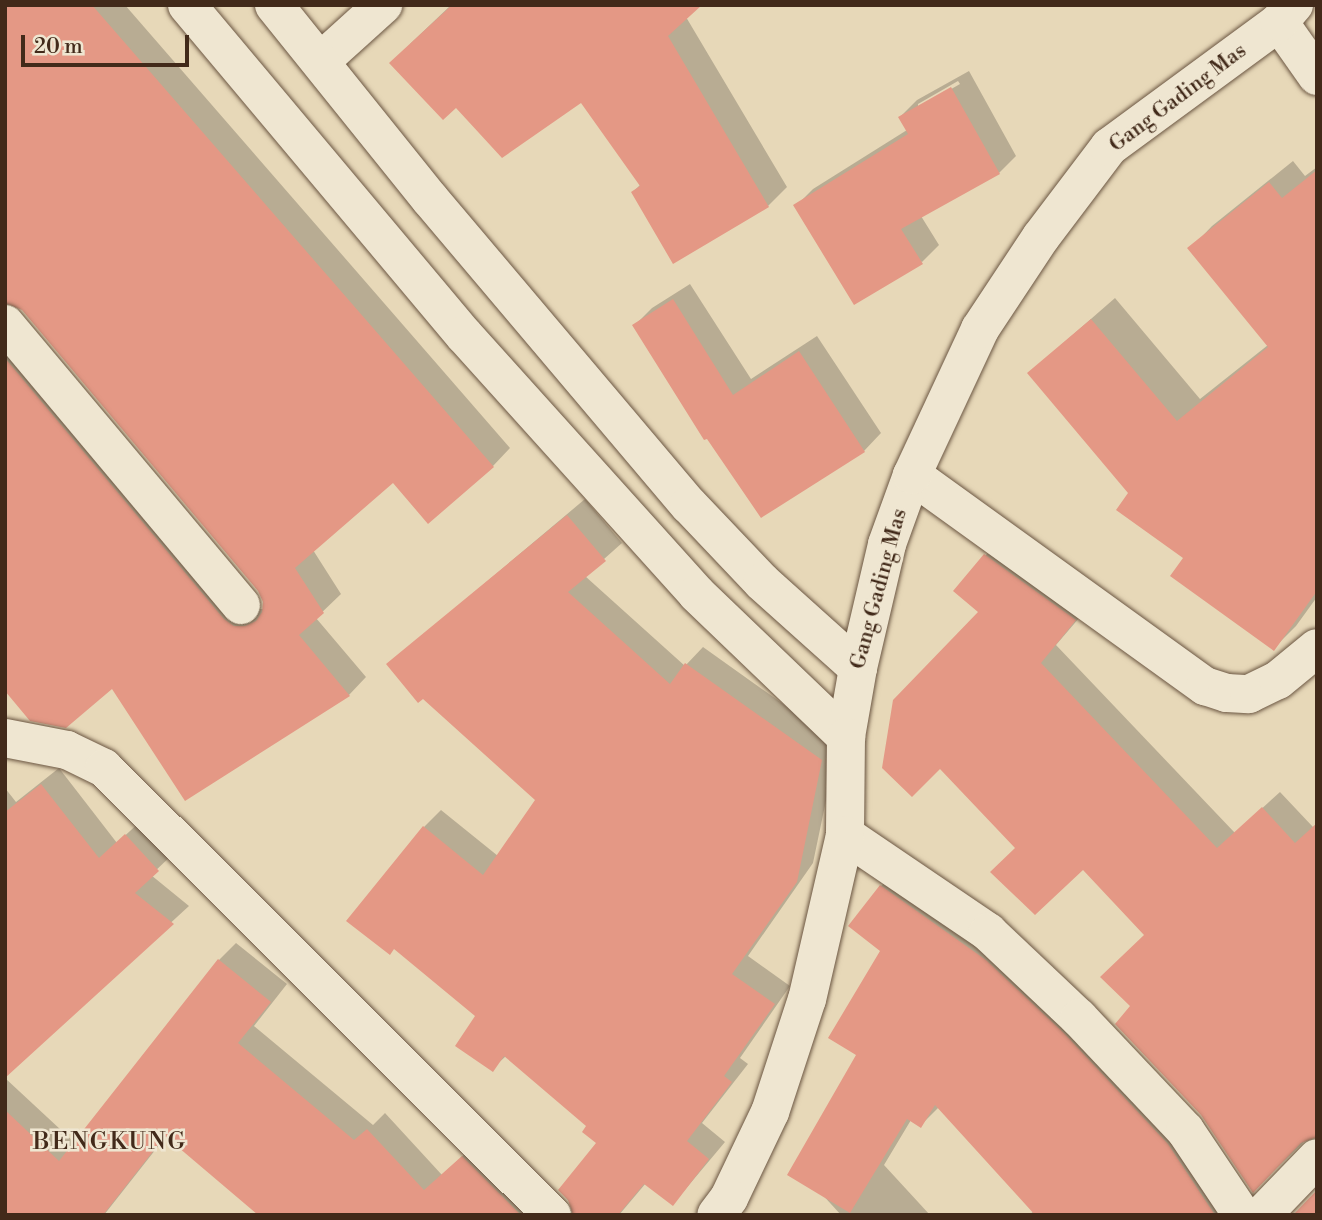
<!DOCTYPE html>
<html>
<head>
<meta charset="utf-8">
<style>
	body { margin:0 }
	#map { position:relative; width:1322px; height:1220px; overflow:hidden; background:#e7d8b8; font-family:"Libre Bodoni",serif }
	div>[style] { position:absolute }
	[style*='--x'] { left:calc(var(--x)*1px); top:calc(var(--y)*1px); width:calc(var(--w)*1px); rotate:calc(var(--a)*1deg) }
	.shadow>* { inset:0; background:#0003 }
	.building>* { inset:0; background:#e49885 }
	.roads { filter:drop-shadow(0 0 2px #6b5642) drop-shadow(0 0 2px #6b5642) }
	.minor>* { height:38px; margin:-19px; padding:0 19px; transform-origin:19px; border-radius:19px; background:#efe6d1 }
	.tertiary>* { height:38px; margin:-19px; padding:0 19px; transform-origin:19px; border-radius:19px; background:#efe6d1 }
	span { translate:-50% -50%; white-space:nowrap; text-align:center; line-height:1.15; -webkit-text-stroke:5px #efe6d1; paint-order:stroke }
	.street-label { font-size:21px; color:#422a1a }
	.quarter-label { font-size:24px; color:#422a1a; letter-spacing:2px }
	.frame { position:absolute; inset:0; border:7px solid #422a1a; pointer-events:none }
	.scale { position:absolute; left:21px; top:35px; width:168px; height:32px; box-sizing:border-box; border:4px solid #422a1a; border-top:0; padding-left:9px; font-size:21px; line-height:24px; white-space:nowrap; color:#422a1a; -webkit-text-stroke:5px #efe6d1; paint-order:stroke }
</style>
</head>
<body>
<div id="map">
	<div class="shadow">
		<i style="clip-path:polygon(5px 5px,125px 5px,510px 448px,493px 466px,393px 480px,313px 550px,341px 594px,316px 618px,366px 677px,349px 695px,113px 686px,5px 688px,5px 320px,252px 609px,264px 609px,264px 600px)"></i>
		<i style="clip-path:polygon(451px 5px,699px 5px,686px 17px,787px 187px,768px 206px,633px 192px,641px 184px,581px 100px,410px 44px)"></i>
		<i style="clip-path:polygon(evenodd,969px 71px,1016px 156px,999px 173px,921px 216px,939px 245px,922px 262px,796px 206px,813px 189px,907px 130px,900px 117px,917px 100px,969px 71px,958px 81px,960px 84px,918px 108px,918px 104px,958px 81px)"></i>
		<i style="clip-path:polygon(1293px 161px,1305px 176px,1317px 167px,1317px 597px,1296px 626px,1274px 648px,1185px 558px,1029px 373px,1115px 298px,1200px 399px,1268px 345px,1190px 249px,1212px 226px)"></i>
		<i style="clip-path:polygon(690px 284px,751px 379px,817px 336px,881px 433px,864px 451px,762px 515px,635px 325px,652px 308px)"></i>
		<i style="clip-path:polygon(585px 499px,622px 543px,585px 576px,685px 666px,703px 647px,838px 743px,813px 863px,748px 956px,790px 986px,740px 1058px,748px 1064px,702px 1123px,725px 1142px,673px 1204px,646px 1183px,619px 1215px,575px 1215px,575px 1209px,560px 1190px,598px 1143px,589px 1126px,506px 1056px,492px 1069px,424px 827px,441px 810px,498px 856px,538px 800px,389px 664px)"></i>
		<i style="clip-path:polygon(1002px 538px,1092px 603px,1056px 645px,1235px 833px,1280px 792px,1313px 827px,1310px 1136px,1254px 1190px,1133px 1006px,1146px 934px,1083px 868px,1017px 848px,980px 611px,986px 555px)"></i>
		<i style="clip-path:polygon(59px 768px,117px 843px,143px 819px,174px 853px,151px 875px,189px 906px,5px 1075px,5px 788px,16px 802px)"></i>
		<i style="clip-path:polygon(898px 870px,1002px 943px,1246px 1215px,1029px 1215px,1034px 1211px,939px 1107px,921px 1125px,911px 1120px,884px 1165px,930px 1215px,841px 1215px,820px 1192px,858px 1054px,883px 951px,881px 886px)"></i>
		<i style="clip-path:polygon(236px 943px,287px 984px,254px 1026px,373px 1125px,385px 1113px,442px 1175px,480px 1140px,555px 1215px,266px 1215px,167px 1135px,104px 1215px,5px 1215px,5px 1078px,75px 1143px,219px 960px)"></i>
	</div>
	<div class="building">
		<i style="clip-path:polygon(5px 5px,92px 5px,494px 467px,428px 524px,393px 483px,295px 568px,324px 613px,299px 635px,350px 696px,185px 801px,112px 689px,66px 728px,30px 721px,5px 691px,5px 358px,224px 619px,234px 626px,245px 626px,256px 621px,262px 612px,263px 602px,258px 591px,22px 310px,5px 303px)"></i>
		<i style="clip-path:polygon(452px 5px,702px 5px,668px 36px,769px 207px,673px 264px,631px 192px,640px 186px,581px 103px,502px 158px,456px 108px,443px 120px,389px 63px)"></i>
		<i style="clip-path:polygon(951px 87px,1000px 174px,901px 229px,923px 264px,854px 305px,793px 205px,908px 134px,898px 117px)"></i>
		<i style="clip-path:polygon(1317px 170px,1317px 591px,1274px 651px,1170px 576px,1183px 558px,1116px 510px,1128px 493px,1027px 373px,1091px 319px,1177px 421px,1268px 347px,1187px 248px,1269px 182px,1282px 198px)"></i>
		<i style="clip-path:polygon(673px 299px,733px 395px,799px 351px,865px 452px,761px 518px,707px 439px,704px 440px,632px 325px)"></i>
		<i style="clip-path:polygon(567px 515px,606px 561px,568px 592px,670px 684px,685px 663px,822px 760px,797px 882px,732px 974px,775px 1004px,724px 1076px,732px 1082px,687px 1141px,709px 1159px,673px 1206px,644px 1184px,618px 1215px,573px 1215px,568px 1200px,558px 1190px,596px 1143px,582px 1132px,586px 1126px,504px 1056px,493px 1072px,455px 1046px,475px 1016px,394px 949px,390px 955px,346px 921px,423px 826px,483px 875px,535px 800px,423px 699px,418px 703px,386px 664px)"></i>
		<i style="clip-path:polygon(984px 554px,1076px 620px,1041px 663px,1217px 848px,1262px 807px,1295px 843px,1317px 823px,1317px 1137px,1301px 1143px,1253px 1193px,1201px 1115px,1115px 1024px,1130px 1006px,1100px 977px,1144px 935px,1083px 870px,1035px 915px,990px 872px,1015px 848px,940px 769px,912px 797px,882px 768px,893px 700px,978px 612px,953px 591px)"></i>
		<i style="clip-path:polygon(41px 784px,99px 858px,125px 834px,159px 871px,135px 893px,174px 924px,5px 1078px,5px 812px)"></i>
		<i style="clip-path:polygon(880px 885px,986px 960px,1064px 1033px,1168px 1144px,1215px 1215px,1035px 1215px,935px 1105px,921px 1128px,907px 1119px,850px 1213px,787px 1175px,856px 1055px,828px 1038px,880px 951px,848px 926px)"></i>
		<i style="clip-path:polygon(218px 959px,271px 1002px,238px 1043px,354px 1140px,367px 1129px,424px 1190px,462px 1156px,521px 1215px,258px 1215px,165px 1136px,103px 1215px,5px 1215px,5px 1110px,59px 1161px)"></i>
		<i style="clip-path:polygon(1317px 1190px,1317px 1215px,1293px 1215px)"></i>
	</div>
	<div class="roads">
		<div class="minor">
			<i style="--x:1279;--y:22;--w:66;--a:54.9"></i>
			<i style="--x:321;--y:61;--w:84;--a:-42.1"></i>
			<i style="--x:5;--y:324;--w:367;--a:50"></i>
			<i style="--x:912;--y:475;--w:361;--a:35.8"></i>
			<i style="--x:1205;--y:686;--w:23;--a:18"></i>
			<i style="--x:1227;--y:693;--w:22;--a:3"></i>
			<i style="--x:1249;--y:694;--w:32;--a:-26"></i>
			<i style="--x:1278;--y:680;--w:50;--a:-39.4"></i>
			<i style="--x:858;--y:668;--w:127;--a:-76.8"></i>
			<i style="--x:887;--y:544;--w:73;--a:-70.1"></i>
			<i style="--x:912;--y:475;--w:161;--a:-65"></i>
			<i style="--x:980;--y:329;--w:110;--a:-56.5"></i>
			<i style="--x:1041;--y:237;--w:113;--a:-52.9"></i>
			<i style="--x:1109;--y:147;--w:211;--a:-36.3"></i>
			<i style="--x:1279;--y:22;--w:23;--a:-49"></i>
			<i style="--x:5;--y:738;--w:63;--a:11"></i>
			<i style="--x:67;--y:750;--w:41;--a:25.9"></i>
			<i style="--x:104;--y:768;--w:633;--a:44.94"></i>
			<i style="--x:845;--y:835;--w:173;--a:34.1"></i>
			<i style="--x:988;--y:932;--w:125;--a:43.4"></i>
			<i style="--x:1079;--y:1018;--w:154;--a:46.6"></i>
			<i style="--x:1185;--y:1130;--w:102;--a:56.2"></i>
			<i style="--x:1262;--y:1215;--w:79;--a:-46"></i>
		</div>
		<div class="tertiary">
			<i style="--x:187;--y:5;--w:431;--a:50"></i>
			<i style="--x:464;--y:335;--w:348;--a:48"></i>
			<i style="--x:697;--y:594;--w:207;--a:43.8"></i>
			<i style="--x:274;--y:5;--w:249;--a:51.2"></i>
			<i style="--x:430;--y:199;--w:401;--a:49.8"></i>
			<i style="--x:689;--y:505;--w:106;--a:46.5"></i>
			<i style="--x:762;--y:582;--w:129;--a:41.9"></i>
			<i style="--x:858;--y:668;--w:70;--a:99.9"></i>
			<i style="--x:846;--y:737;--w:98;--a:90.6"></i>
			<i style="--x:845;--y:835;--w:168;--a:103"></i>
			<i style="--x:807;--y:999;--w:119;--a:108.1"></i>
			<i style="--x:770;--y:1112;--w:95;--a:115.5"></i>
			<i style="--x:729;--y:1198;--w:21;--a:127"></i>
		</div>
	</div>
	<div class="street-label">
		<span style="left:1178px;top:98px;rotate:-37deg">Gang Gading Mas</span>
		<span style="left:879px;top:589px;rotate:-75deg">Gang Gading Mas</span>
	</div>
	<div class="quarter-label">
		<span style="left:110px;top:1143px">BENGKUNG</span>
	</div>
	<div class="frame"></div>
	<div class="scale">20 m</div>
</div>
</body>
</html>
